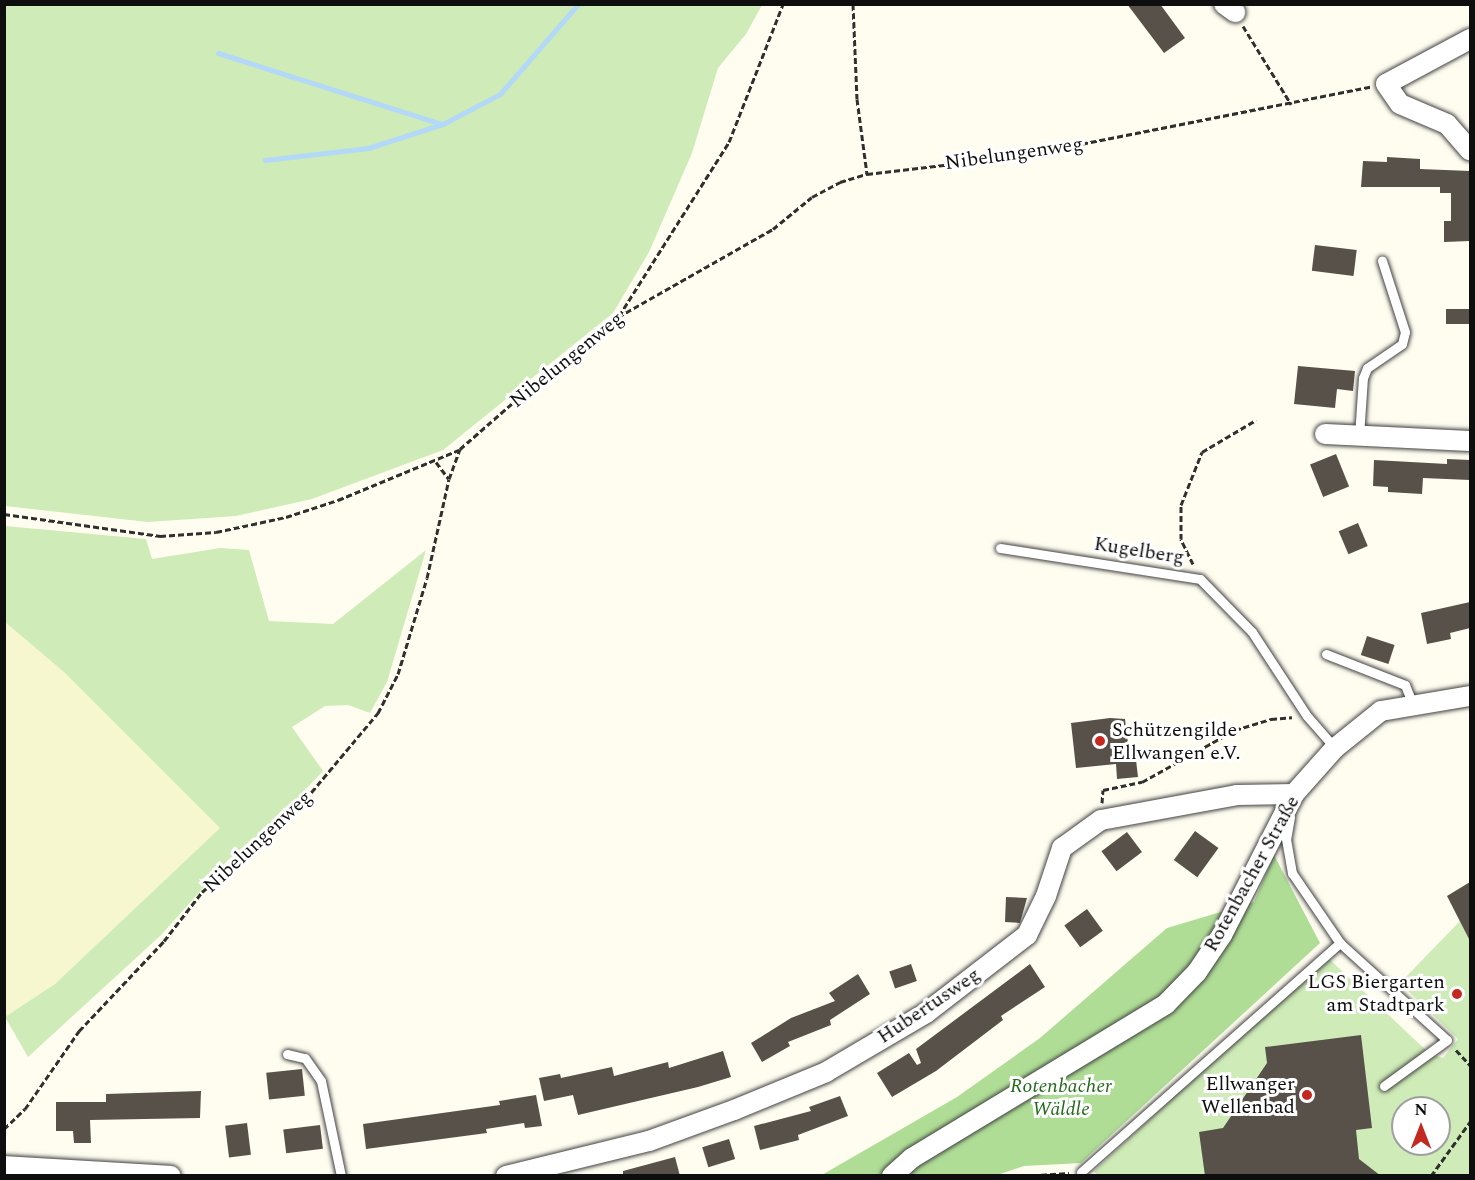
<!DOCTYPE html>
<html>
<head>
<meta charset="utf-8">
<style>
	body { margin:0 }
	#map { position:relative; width:1475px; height:1180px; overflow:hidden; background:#fffdf0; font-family:Spectral,serif }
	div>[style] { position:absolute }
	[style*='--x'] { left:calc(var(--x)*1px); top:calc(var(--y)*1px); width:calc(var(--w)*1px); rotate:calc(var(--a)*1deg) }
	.farmland>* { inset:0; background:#f6f6cf }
	.green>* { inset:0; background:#ceebb8 }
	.forest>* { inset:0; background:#afdd96 }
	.stream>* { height:5px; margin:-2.5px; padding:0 2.5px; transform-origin:2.5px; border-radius:2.5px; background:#b3d8f8 }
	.building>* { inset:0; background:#58514a; transform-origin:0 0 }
	.path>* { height:3px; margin-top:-1.5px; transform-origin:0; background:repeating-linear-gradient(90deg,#303030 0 6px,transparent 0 9px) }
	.roads { filter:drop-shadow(0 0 2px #414141) drop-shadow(0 0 2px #414141) }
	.lane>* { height:9px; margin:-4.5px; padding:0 4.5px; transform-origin:4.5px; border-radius:4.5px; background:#fff }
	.street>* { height:20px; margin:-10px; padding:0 10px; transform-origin:10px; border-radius:10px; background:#fff }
	.dots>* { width:16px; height:16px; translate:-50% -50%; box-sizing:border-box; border:3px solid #fff; border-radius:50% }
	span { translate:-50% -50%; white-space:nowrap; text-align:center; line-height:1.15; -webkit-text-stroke:6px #fff; paint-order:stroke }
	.street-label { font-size:20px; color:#0e0e0e }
	.poi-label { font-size:20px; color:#0e0e0e }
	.left { translate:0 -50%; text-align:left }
	.right { translate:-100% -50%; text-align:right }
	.park-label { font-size:20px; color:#24691c; font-style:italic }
	.frame { position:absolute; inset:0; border:6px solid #0e0e0e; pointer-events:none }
	.north { position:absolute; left:1391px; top:1096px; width:60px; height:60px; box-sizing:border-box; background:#fff; border:2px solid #9f9f9f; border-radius:50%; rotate:0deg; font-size:16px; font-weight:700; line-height:24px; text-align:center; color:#0e0e0e }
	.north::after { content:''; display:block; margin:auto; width:21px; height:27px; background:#c42921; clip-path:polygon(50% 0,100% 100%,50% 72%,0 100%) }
</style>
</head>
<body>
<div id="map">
	<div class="farmland">
		<i style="clip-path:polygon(5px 622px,64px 672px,220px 828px,55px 984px,5px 1017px)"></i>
	</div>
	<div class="green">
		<i style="clip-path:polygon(5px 4px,762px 4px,762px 5px,746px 34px,718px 68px,692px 153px,649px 252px,613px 313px,443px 450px,312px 499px,236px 516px,148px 522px,5px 506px)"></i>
		<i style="clip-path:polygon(5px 526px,146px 539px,152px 559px,220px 548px,249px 550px,269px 621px,333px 624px,426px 550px,387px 682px,370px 713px,348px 705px,325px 706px,292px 727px,323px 771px,273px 824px,228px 860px,161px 935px,28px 1057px,5px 1017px,55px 984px,220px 828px,64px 672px,5px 622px)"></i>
		<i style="clip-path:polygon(evenodd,1460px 921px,1470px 941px,1470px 1175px,1097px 1176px,1094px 1171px,1326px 956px,1430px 1054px,1443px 1058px,1458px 1039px,1400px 983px,1460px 921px,1403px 1108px,1439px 1108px,1439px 1144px,1403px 1144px,1403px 1108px)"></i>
	</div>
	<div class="forest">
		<i style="clip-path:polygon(1274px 855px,1320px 943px,1081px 1163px,1024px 1166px,994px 1176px,820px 1176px,957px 1097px,1040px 1038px,1167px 928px,1254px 902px)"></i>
	</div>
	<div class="stream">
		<i style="--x:218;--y:53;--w:235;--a:17.6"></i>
		<i style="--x:265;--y:160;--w:104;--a:-6.6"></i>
		<i style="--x:368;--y:148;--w:79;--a:-17.7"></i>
		<i style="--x:443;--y:124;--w:64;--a:-27.8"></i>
		<i style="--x:500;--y:94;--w:119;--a:-49.1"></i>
	</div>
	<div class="building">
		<i style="clip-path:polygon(1127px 4px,1160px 4px,1185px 38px,1164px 53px)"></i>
		<i style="clip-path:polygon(1387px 157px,1420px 159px,1420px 169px,1470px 171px,1470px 241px,1444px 242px,1444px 221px,1451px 221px,1451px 193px,1440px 193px,1440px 187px,1361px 187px,1363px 161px,1387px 162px)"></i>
		<i style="left:1315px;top:245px;width:42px;height:26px;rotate:7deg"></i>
		<i style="left:1470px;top:309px;width:15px;height:24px;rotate:90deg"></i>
		<i style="clip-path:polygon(1298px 366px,1355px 371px,1353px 391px,1337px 389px,1335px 408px,1294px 404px)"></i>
		<i style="left:1336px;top:454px;width:35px;height:28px;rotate:68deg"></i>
		<i style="clip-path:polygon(1447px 459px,1470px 460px,1470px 480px,1423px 478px,1422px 494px,1388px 492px,1388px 487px,1373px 486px,1374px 460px,1447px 464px)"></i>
		<i style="left:1358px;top:523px;width:25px;height:21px;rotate:67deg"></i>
		<i style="clip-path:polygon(1470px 602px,1470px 628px,1450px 633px,1451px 639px,1427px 644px,1421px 613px)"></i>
		<i style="left:1367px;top:636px;width:29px;height:20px;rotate:18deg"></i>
		<i style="clip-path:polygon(1110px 718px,1125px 719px,1130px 760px,1136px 760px,1138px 777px,1117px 779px,1116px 764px,1076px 768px,1071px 723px)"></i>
		<i style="left:1195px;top:831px;width:29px;height:36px;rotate:36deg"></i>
		<i style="left:1127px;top:832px;width:25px;height:32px;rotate:53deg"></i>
		<i style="clip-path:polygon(1470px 882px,1470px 941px,1447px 896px)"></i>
		<i style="clip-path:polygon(1006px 897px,1027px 898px,1020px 923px,1005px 922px)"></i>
		<i style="left:1087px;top:909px;width:27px;height:28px;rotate:54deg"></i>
		<i style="left:911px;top:964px;width:18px;height:23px;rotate:71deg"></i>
		<i style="clip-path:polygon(1030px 964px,1045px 987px,1001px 1016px,1003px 1020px,936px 1071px,892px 1097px,877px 1073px,909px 1053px,917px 1065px,921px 1063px,916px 1049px)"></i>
		<i style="clip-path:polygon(858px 974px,870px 994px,830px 1020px,831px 1025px,788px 1042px,790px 1046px,762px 1062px,751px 1043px,791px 1018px,835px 1001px,829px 993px)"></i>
		<i style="clip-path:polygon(1361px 1035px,1372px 1128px,1356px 1130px,1359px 1159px,1381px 1176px,1205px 1176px,1199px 1132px,1223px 1128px,1267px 1063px,1265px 1047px)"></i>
		<i style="clip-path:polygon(723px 1051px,731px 1077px,698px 1087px,578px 1115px,573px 1095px,544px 1101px,539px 1078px,560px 1074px,561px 1078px,612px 1067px,614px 1076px,668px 1062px,669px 1068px)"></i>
		<i style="left:302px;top:1069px;width:27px;height:36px;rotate:84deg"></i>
		<i style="clip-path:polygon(201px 1091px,200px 1118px,90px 1120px,91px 1143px,74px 1143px,73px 1131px,56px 1131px,56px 1102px,106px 1102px,106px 1094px)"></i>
		<i style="clip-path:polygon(536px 1095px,542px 1126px,525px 1128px,524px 1123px,486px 1129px,487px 1133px,366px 1149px,363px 1124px,500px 1105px,499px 1101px)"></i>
		<i style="clip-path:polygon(840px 1096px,848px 1116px,798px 1135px,799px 1140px,760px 1150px,754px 1126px,811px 1111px,809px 1107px)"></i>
		<i style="left:247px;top:1123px;width:32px;height:22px;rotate:83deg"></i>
		<i style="left:320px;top:1125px;width:24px;height:37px;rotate:83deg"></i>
		<i style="left:729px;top:1139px;width:21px;height:28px;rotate:73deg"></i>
		<i style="clip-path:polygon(675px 1157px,680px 1176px,623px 1176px,623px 1171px)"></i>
	</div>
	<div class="path">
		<i style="--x:853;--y:4;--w:95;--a:87.6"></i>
		<i style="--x:857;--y:99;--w:76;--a:82.4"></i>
		<i style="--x:1243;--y:26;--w:92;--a:58.4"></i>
		<i style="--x:619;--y:316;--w:206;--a:-57.7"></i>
		<i style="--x:729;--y:142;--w:148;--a:-68.6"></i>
		<i style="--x:436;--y:462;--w:21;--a:53"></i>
		<i style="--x:4;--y:514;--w:158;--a:8"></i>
		<i style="--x:160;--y:536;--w:56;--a:-4.1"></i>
		<i style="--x:216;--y:532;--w:72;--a:-12.1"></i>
		<i style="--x:286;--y:517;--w:55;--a:-18.1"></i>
		<i style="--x:338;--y:500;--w:131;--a:-22.5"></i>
		<i style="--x:1193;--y:564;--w:28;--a:-116"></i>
		<i style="--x:1181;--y:539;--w:34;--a:-90"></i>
		<i style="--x:1181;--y:505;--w:57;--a:-68.4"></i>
		<i style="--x:1202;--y:452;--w:63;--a:-30.7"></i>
		<i style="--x:1102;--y:803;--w:13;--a:-86"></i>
		<i style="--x:1103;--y:790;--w:40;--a:-12"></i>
		<i style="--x:1142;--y:782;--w:107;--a:-29.2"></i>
		<i style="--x:1235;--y:730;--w:38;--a:-17"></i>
		<i style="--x:1271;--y:719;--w:21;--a:-5"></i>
		<i style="--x:1456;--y:1050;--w:21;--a:47"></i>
		<i style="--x:4;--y:1129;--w:29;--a:-44"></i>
		<i style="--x:25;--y:1109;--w:95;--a:-55.3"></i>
		<i style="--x:79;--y:1031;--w:124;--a:-46.6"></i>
		<i style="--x:164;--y:941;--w:62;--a:-52.2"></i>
		<i style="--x:202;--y:892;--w:121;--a:-40.7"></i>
		<i style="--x:294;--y:813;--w:131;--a:-50"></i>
		<i style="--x:378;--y:713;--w:44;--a:-62.9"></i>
		<i style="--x:398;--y:674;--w:100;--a:-73.2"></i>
		<i style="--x:427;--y:578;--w:101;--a:-77.5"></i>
		<i style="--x:449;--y:479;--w:32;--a:-70"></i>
		<i style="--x:460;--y:449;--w:150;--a:-41.2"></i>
		<i style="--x:573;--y:350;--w:56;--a:-36.3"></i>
		<i style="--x:618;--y:317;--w:178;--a:-29.6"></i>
		<i style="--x:773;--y:229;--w:50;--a:-39.4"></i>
		<i style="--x:812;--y:197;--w:32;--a:-28"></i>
		<i style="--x:840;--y:182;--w:28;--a:-17"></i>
		<i style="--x:867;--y:174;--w:154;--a:-6.7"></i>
		<i style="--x:1020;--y:156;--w:357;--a:-11.2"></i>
		<i style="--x:1023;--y:1176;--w:46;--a:-3.7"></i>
		<i style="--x:1431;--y:1176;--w:67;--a:-54.2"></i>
	</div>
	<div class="roads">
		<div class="lane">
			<i style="--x:1359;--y:436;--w:58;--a:-86.1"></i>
			<i style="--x:1363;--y:378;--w:11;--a:-68"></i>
			<i style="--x:1367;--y:368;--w:42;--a:-34.4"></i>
			<i style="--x:1402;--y:344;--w:12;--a:-76"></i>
			<i style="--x:1405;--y:332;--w:75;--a:-107.9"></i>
			<i style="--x:1000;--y:548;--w:202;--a:8.8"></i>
			<i style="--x:1200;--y:579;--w:74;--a:45.5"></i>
			<i style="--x:1252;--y:632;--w:100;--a:56.8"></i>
			<i style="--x:1307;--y:716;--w:43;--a:48.8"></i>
			<i style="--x:1326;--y:654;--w:85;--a:21.4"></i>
			<i style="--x:1405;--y:685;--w:22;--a:68"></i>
			<i style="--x:1290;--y:817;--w:22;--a:100"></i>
			<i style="--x:1286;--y:839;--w:35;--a:80"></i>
			<i style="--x:1292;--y:873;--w:85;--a:55.6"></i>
			<i style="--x:1340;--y:943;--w:144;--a:42.2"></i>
			<i style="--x:1447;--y:1040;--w:78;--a:143.9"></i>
			<i style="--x:287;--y:1054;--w:18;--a:13"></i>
			<i style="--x:305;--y:1058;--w:28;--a:55"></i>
			<i style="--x:321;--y:1081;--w:97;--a:78.1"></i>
			<i style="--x:1081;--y:1172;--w:346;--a:-41.5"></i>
		</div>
		<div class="street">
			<i style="--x:1224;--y:4;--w:14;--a:36"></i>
			<i style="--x:1470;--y:39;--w:95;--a:151.8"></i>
			<i style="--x:1386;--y:84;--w:24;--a:55"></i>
			<i style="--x:1400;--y:104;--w:51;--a:23.1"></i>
			<i style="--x:1447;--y:124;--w:35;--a:49"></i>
			<i style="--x:1325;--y:434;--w:145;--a:2.8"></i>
			<i style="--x:4;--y:1166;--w:167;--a:3.4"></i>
			<i style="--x:506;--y:1176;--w:147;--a:-13.8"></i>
			<i style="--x:649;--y:1141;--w:90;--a:-20"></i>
			<i style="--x:734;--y:1110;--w:100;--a:-22.4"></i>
			<i style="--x:826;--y:1072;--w:116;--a:-30.5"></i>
			<i style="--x:926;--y:1013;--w:128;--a:-37.7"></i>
			<i style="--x:1027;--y:935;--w:43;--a:-64"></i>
			<i style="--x:1046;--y:896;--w:51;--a:-71.6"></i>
			<i style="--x:1062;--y:848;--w:48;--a:-35.7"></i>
			<i style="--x:1101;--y:820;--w:138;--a:-10.4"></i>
			<i style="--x:1237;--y:795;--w:57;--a:-1"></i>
			<i style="--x:892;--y:1176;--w:27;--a:-42"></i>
			<i style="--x:912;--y:1158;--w:297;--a:-31.2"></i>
			<i style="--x:1166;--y:1004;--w:45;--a:-45.9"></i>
			<i style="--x:1197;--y:972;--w:45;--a:-56"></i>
			<i style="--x:1222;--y:935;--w:158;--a:-62.9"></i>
			<i style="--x:1294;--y:794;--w:62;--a:-48.3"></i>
			<i style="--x:1335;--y:748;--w:59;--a:-38.8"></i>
			<i style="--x:1381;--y:711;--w:90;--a:-9.6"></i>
		</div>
	</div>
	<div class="dots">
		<i style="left:1100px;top:741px;background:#c42921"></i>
		<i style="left:1457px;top:994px;background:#c42921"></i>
		<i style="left:1307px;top:1095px;background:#c42921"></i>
	</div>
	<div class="street-label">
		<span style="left:1014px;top:154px;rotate:-8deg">Nibelungenweg</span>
		<span style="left:567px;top:360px;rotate:-39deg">Nibelungenweg</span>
		<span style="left:1139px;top:551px;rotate:9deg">Kugelberg</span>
		<span style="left:258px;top:842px;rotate:-43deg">Nibelungenweg</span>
		<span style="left:1252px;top:874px;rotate:-61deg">Rotenbacher Straße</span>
		<span style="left:929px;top:1006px;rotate:-34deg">Hubertusweg</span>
	</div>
	<div class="poi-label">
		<span class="left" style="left:1112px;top:742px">Schützengilde<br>Ellwangen e.V.</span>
		<span class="right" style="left:1445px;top:994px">LGS Biergarten<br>am Stadtpark</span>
		<span class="right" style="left:1295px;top:1096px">Ellwanger<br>Wellenbad</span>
	</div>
	<div class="park-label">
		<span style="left:1061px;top:1098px">Rotenbacher<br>Wäldle</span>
	</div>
	<div class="frame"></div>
	<div class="north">N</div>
</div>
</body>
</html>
